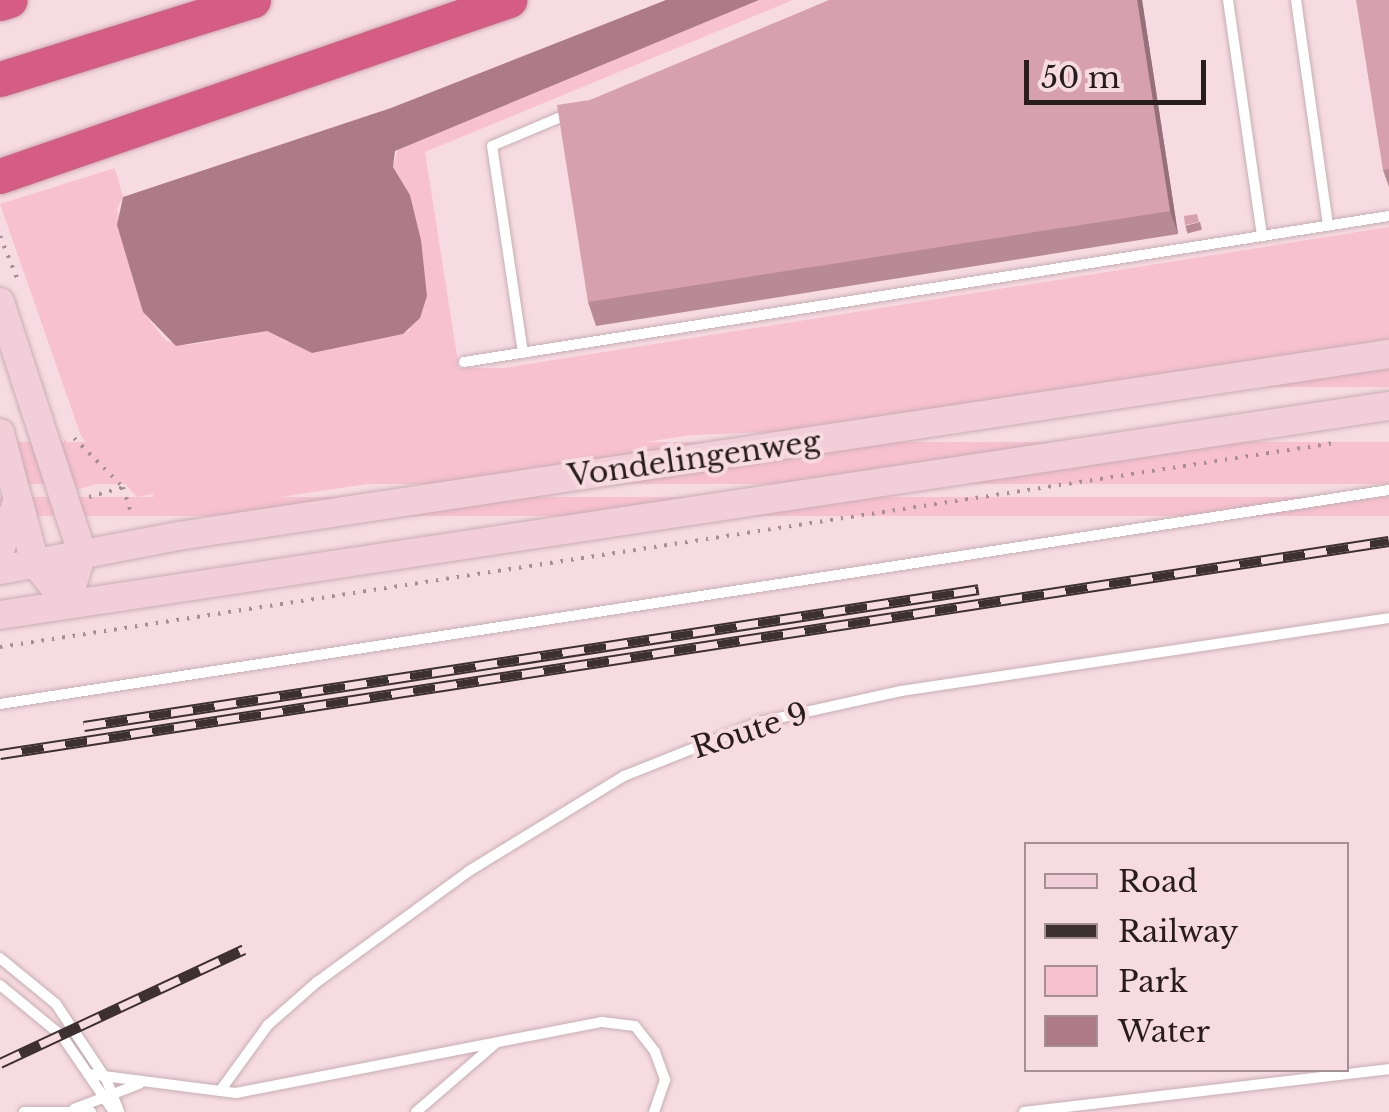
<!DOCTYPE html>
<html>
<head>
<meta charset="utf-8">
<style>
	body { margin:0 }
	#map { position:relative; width:1389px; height:1112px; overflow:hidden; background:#f7dbe2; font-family:"Libre Baskerville",serif }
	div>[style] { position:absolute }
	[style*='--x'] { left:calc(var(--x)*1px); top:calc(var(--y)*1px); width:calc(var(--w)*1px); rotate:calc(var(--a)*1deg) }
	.green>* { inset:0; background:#f8c1d0; transform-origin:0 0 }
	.water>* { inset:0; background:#ad7b88 }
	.path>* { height:4px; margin-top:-2px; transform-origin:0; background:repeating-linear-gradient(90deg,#a48f94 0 2.5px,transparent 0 10.5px) }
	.roads { filter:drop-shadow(0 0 2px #c8adb4) drop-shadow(0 0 2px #c8adb4) }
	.lane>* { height:10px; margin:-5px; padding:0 5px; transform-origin:5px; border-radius:5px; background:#fff }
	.secondary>* { height:28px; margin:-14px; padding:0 14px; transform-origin:14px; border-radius:14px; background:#f2ceda }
	.highway>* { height:35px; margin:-17.5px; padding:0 17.5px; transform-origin:17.5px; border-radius:17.5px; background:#d55d85 }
	.rail>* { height:11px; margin-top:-5.5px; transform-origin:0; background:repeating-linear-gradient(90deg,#f7dbe2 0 22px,#3c3033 0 44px); box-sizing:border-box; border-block:2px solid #3c3033 }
	.wall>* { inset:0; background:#b88a96; transform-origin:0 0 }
	.shaded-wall>* { inset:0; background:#96707a }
	.building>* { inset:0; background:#d6a0ae }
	span { translate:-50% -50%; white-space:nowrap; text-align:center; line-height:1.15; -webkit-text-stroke:8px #f7dbe2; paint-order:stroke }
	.street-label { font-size:30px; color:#271d1f }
	.legend { position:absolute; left:1024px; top:842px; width:325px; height:230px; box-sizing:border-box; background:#f7dbe2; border:2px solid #a48f94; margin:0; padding:12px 18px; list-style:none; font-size:30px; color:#271d1f }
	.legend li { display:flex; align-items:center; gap:20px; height:50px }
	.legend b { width:50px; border:2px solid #a48f94 }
	.scale { position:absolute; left:1024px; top:60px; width:182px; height:45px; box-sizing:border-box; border:5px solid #271d1f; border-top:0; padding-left:12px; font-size:30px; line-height:35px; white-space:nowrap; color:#271d1f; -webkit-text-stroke:8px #f7dbe2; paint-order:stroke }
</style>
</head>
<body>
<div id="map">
	<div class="green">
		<i style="clip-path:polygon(759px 0,793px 0,425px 152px,460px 375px,1389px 227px,1389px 339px,797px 431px,692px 435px,155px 516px,153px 494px,137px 497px,81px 436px,0 204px,115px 168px,123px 197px,117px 209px,143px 312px,166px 341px,190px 345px,267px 331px,288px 342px,402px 334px,410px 330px,421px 240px,410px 195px,393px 167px,399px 146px)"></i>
		<i style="left:1389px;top:368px;width:19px;height:1158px;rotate:90deg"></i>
		<i style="clip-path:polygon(64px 439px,99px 477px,98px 483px,77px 490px,65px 464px)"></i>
		<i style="left:1389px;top:442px;width:42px;height:1406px;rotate:90deg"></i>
		<i style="left:1389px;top:497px;width:19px;height:1405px;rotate:90deg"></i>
	</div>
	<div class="water">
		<i style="clip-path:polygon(666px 0,759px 0,395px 151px,393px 167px,410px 195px,421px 240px,427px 296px,420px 318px,403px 334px,312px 353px,267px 331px,176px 346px,143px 312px,117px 225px,123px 197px,391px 108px)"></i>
	</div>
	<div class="path">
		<i style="--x:0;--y:236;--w:51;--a:68"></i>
		<i style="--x:74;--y:438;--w:69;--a:45"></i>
		<i style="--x:123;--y:487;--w:31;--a:73"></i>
		<i style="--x:89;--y:497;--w:35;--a:-16"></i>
		<i style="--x:0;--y:647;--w:1350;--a:-8.69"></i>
	</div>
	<div class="roads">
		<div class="lane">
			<i style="--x:1228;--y:0;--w:239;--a:81.8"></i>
			<i style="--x:1296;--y:0;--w:228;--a:81.9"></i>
			<i style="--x:523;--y:353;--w:209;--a:-98.5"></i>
			<i style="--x:492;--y:146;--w:82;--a:-22.8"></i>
			<i style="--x:464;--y:362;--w:936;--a:-8.97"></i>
			<i style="--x:0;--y:704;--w:1405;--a:-8.76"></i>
			<i style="--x:0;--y:958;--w:72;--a:39.4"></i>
			<i style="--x:56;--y:1004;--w:90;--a:56.3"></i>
			<i style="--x:106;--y:1079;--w:35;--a:68"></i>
			<i style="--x:0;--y:985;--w:80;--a:39.4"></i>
			<i style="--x:62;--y:1036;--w:92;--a:55.6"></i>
			<i style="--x:88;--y:1074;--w:149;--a:7.3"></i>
			<i style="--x:236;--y:1093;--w:373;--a:-11"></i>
			<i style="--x:602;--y:1022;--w:33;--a:7"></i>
			<i style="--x:635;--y:1026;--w:33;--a:52"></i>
			<i style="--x:655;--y:1052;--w:30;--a:70"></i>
			<i style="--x:665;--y:1080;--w:34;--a:109"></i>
			<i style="--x:220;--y:1091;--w:82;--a:-54"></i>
			<i style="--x:268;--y:1025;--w:65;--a:-41.3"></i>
			<i style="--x:317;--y:982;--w:188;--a:-36.1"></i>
			<i style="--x:469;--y:871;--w:182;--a:-31.5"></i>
			<i style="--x:624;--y:776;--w:146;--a:-21.7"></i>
			<i style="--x:760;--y:722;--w:144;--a:-12.4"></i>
			<i style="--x:901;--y:691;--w:493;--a:-8.5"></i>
			<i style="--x:74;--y:1109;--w:70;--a:-21"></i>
			<i style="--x:24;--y:1112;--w:67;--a:0"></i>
			<i style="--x:416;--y:1112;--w:106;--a:-40.8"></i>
			<i style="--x:1024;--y:1112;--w:368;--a:-6.7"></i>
		</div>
		<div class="secondary">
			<i style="--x:0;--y:302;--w:264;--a:71.9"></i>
			<i style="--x:82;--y:553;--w:52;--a:106.7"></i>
			<i style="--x:0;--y:433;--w:135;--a:74.9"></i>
			<i style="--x:35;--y:563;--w:51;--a:51.3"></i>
			<i style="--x:0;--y:550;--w:51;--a:-70.5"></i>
			<i style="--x:0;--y:570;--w:181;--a:-10.8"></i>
			<i style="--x:178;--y:536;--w:1225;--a:-8.55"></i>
			<i style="--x:0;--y:615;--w:1405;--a:-8.56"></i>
		</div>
		<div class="highway">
			<i style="--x:0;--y:3;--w:10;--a:-17"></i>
			<i style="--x:0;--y:79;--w:265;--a:-17.3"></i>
			<i style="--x:0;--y:176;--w:539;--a:-19.07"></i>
		</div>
	</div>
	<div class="rail">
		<i style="--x:84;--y:726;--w:905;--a:-8.7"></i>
		<i style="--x:0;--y:754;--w:1405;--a:-8.72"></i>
		<i style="--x:0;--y:1063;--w:269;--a:-25"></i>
	</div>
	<div class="wall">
		<i style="clip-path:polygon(1142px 0,1178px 234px,596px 326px,588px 302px,590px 100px)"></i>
		<i style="clip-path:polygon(1389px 0,1389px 187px,1383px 170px)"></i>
		<i style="left:1200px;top:222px;width:8px;height:15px;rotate:76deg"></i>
	</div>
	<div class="shaded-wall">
		<i style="clip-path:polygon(1137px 0,1142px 0,1178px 234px,1170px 211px)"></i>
	</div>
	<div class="building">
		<i style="clip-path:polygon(829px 0,1137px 0,1170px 211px,588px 302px,557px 105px,590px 100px)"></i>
		<i style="clip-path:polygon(1356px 0,1389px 0,1389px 169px,1383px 170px)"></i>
		<i style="clip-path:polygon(1197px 214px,1199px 222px,1185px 225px,1184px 216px)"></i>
	</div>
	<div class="street-label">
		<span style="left:694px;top:459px;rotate:-8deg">Vondelingenweg</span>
		<span style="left:750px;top:731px;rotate:-18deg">Route 9</span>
	</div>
	<ul class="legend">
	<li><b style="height:12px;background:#f2ceda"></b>Road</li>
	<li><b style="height:12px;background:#3c3033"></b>Railway</li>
	<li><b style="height:28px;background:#f8c1d0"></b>Park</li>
	<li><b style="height:28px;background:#ad7b88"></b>Water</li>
	</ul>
	<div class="scale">50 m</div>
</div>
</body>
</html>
